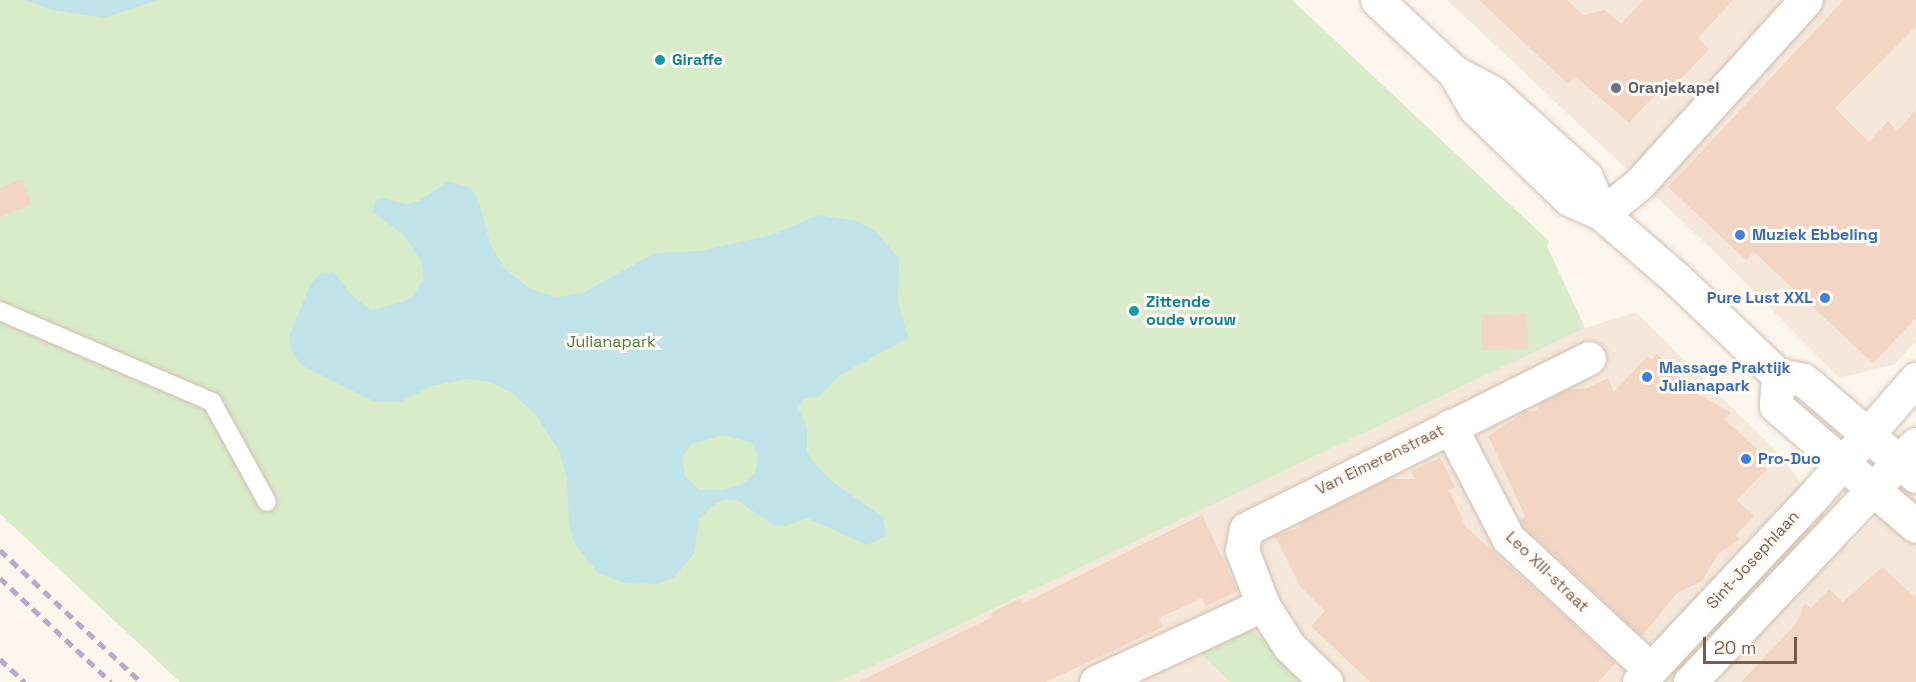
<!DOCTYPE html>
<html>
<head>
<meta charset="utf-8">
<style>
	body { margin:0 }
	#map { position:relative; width:1916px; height:682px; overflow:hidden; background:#fdf6ec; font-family:"Space Grotesk",sans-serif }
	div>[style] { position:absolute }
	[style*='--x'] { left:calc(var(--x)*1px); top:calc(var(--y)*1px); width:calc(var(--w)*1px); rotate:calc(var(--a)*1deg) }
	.residential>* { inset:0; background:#f5e8da }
	.green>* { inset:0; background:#d8ecc9 }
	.water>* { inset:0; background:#bfe3e8 }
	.building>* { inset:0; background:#f3d5c3; transform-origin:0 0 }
	.roads { filter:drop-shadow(0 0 2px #d1beb0) drop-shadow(0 0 2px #d1beb0) }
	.lane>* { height:18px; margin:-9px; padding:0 9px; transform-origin:9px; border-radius:9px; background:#fff }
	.street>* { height:33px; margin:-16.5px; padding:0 16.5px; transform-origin:16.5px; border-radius:16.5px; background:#fff }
	.secondary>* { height:33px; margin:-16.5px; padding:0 16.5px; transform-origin:16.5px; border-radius:16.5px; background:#fff }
	.rail>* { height:4.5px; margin-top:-2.25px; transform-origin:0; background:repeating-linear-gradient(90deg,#b9a8c9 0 9px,transparent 0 15px) }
	.dots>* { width:16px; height:16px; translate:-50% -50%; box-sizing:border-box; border:3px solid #fffaf3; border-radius:50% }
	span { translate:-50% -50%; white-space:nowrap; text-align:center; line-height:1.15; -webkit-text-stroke:6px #fffaf3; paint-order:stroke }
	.culture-label { font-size:16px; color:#0d838f; font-weight:700 }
	.left { translate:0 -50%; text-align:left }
	.worship-label { font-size:16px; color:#5b616d; font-weight:700 }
	.shop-label { font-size:16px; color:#366cbe; font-weight:700 }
	.right { translate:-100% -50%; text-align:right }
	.park-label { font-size:16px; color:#537a41 }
	.street-label { font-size:16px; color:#7a5c4d }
	.scale { position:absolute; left:1703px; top:637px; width:94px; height:27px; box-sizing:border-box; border:3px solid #7a5c4d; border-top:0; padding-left:8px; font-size:18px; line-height:21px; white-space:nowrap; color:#7a5c4d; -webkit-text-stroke:4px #fffaf3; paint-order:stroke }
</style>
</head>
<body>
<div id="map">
	<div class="residential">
		<i style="clip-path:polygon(1447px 0,1916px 0,1916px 341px,1895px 364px,1839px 378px,1720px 257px)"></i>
		<i style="clip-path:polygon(1636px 312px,1780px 455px,1848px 546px,1916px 477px,1916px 682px,839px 682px,1585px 328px)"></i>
	</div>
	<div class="green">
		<i style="clip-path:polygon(0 0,1292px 0,1549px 241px,1547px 246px,1585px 328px,839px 682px,180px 682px,0 514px)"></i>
		<i style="clip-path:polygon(1804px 525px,1810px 530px,1667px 682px,1650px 682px)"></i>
		<i style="clip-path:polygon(1249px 628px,1308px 682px,1230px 682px,1197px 650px)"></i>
	</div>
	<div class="water">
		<i style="clip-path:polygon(25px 0,158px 0,104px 18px,53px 10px)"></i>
		<i style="clip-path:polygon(evenodd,449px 181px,471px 188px,479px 202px,490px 244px,506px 270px,531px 289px,556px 297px,583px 293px,655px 253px,701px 251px,775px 234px,818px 215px,857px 221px,875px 231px,899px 258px,898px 302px,908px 338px,840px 375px,819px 397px,804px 398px,798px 408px,807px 428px,807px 452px,813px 461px,829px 479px,883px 517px,886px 536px,867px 545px,807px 518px,786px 526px,773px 525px,737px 500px,725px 499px,712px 506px,699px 520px,694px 554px,674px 577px,658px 584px,626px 583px,599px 574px,575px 544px,569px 524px,567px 477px,559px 451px,536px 415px,511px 392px,489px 382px,467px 379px,431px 386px,400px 402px,375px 402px,301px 365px,290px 349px,290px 334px,311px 283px,321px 273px,334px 272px,353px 297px,371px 310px,402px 302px,412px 297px,424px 279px,421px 261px,403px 234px,373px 212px,375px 201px,383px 198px,407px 204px,419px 201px,449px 181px,724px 435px,752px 443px,758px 455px,755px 473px,741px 485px,722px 490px,699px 490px,685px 476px,682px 459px,691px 444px,724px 435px)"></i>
	</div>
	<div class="building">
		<i style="clip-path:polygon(1479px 0,1567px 0,1583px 15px,1605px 10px,1621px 24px,1643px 0,1733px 0,1698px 38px,1709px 49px,1669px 92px,1662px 87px,1629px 123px,1575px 76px,1568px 84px)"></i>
		<i style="clip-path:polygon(1844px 0,1916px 0,1916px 26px,1835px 108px,1869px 142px,1888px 121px,1897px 131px,1916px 110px,1916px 318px,1873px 363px,1754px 252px,1746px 260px,1668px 187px)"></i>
		<i style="clip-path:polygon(22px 179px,32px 205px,0 217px,0 188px)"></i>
		<i style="left:1527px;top:314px;width:35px;height:46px;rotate:88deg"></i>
		<i style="clip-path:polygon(1657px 354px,1694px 392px,1732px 413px,1724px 419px,1769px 460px,1764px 466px,1767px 469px,1737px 500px,1754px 516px,1736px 535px,1740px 539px,1718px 554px,1702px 581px,1677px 593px,1642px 636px,1523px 526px,1520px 521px,1525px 516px,1488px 436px,1526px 411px,1536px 411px,1542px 403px,1569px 389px,1585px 389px,1608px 378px,1614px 392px,1647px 356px,1652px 360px)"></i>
		<i style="clip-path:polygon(1440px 458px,1455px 487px,1449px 490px,1466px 527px,1616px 663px,1598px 682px,1370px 682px,1311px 626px,1325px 611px,1300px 586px,1275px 536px,1301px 527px,1299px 524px,1389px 479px,1415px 479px,1411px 471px)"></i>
		<i style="clip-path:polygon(1202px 515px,1238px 591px,1206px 606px,1202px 598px,1159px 618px,1163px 627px,1046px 682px,858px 682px,993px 617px,991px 613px,1020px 599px,1022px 604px)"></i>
		<i style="clip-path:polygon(1882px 567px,1916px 598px,1916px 682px,1741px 682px,1796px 624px,1805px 603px,1811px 608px,1829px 589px,1843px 602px)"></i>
	</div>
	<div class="roads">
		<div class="lane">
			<i style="--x:0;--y:311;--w:231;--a:23.2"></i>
			<i style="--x:212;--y:402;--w:114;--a:61.2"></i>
		</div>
		<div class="street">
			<i style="--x:1602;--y:214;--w:48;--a:-39"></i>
			<i style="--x:1639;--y:184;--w:248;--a:-47.8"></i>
			<i style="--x:1450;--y:426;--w:126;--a:62.6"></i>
			<i style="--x:1508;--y:538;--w:193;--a:42.7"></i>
			<i style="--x:1096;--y:682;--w:184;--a:-24.8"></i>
			<i style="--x:1326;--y:682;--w:52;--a:-135.8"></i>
			<i style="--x:1289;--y:646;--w:49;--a:-122.4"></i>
			<i style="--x:1263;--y:605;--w:59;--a:-110.9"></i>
			<i style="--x:1242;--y:550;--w:21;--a:-79"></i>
			<i style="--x:1246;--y:529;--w:383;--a:-26.5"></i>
		</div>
		<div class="secondary">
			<i style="--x:1377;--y:0;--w:105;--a:43.1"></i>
			<i style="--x:1454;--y:72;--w:43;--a:27.8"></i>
			<i style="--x:1492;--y:92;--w:127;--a:42.1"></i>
			<i style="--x:1586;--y:177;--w:40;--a:66.6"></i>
			<i style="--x:1454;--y:72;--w:42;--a:59.7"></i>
			<i style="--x:1475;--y:108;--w:131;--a:44.1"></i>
			<i style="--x:1569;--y:199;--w:36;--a:24"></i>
			<i style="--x:1602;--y:214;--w:98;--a:40.9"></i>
			<i style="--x:1676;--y:278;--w:141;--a:43.6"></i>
			<i style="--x:1778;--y:375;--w:25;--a:11"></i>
			<i style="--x:1803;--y:380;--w:11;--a:38"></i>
			<i style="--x:1812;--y:387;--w:137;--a:40.6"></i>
			<i style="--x:1778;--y:375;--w:31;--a:94"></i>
			<i style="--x:1776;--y:406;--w:184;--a:40.6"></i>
			<i style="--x:1639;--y:682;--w:250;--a:-46.8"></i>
			<i style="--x:1810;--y:500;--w:161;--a:-48.8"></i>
			<i style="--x:1690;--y:682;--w:328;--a:-46.5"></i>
		</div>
	</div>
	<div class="rail">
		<i style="--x:0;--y:550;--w:193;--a:43.1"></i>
		<i style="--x:0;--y:578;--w:152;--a:43.1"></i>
		<i style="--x:0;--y:659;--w:34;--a:43"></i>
	</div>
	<div class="dots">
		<i style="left:660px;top:60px;background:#0f9aa8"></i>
		<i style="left:1616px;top:88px;background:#6b7280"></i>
		<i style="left:1740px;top:235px;background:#3f7fe0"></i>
		<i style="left:1825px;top:298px;background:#3f7fe0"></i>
		<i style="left:1134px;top:311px;background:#0f9aa8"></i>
		<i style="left:1647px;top:377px;background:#3f7fe0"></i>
		<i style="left:1746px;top:459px;background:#3f7fe0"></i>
	</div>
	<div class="culture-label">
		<span class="left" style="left:672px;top:60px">Giraffe</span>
		<span class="left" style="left:1146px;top:311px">Zittende<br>oude vrouw</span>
	</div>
	<div class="worship-label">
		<span class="left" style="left:1628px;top:88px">Oranjekapel</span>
	</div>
	<div class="shop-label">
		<span class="left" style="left:1752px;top:235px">Muziek Ebbeling</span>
		<span class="right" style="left:1813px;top:298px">Pure Lust XXL</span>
		<span class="left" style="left:1659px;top:377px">Massage Praktijk<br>Julianapark</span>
		<span class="left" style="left:1758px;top:459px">Pro-Duo</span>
	</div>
	<div class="park-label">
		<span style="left:611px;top:342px">Julianapark</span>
	</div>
	<div class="street-label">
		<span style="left:1380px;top:460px;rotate:-26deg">Van Eimerenstraat</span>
		<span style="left:1753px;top:560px;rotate:-47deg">Sint-Josephlaan</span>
		<span style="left:1547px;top:572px;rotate:44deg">Leo XIII-straat</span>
	</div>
	<div class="scale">20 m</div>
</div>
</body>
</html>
